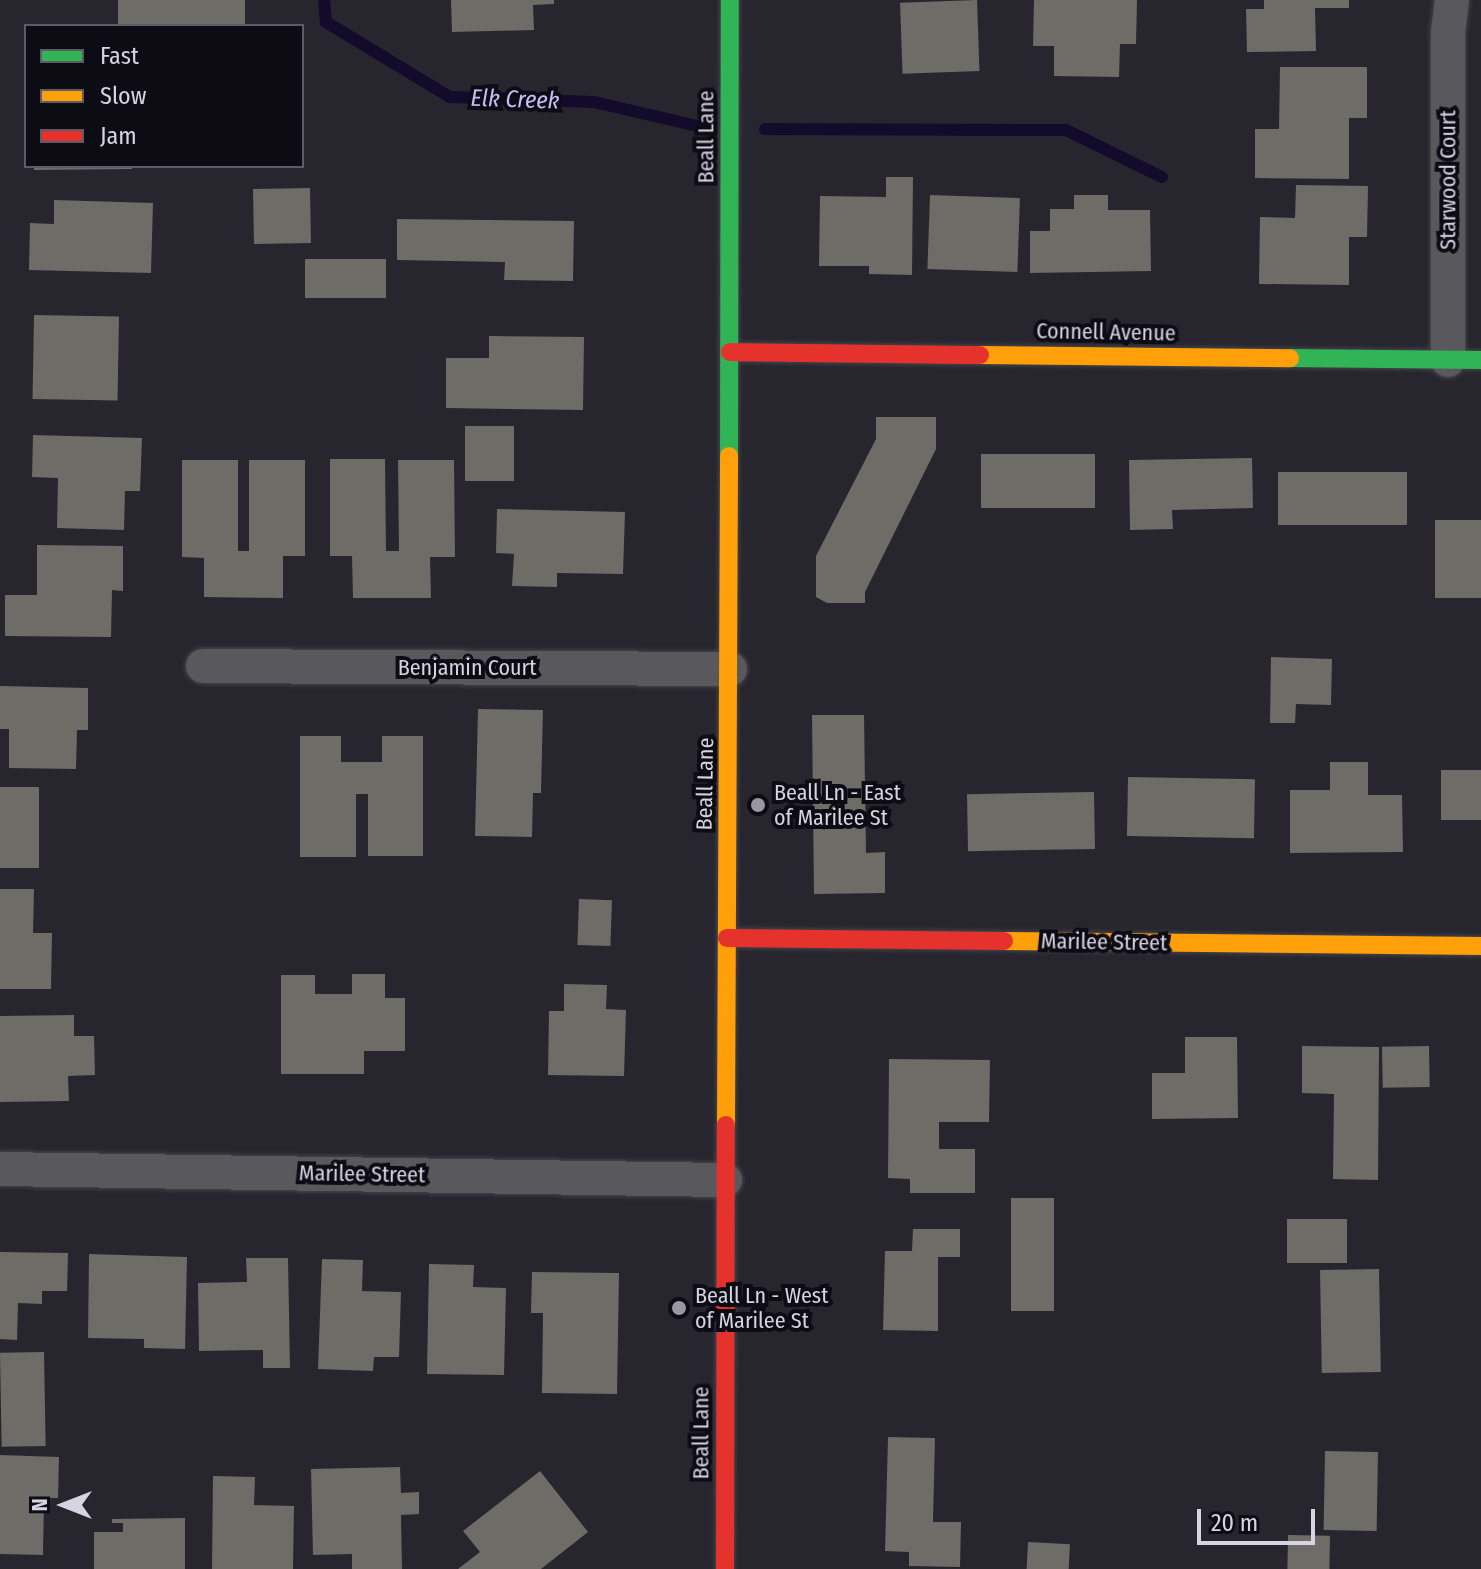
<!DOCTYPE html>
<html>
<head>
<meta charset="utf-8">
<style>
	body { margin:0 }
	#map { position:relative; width:1481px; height:1569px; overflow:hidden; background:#27262e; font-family:"Fira Sans Condensed",sans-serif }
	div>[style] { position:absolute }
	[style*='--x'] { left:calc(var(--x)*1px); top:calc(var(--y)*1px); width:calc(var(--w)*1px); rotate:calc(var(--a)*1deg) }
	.stream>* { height:12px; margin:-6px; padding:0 6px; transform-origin:6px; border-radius:6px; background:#130b2b }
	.building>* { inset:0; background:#6d6c66; transform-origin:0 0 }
	.roads { filter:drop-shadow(0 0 2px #44434a) drop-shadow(0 0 2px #44434a) }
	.street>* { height:34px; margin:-17px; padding:0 17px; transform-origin:17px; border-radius:17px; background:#59595d }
	.fast>* { height:18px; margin:-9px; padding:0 9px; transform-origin:9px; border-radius:9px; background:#30b455 }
	.slow>* { height:18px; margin:-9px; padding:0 9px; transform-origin:9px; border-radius:9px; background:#ff9f0a }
	.jam>* { height:18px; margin:-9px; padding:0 9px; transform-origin:9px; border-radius:9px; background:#e5322d }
	.dots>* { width:22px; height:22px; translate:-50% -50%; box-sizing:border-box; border:4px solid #0d0c14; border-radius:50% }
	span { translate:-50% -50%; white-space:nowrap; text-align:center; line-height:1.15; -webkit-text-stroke:8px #0d0c14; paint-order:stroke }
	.street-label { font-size:22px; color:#d5d4e0 }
	.poi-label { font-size:22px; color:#d5d4e0 }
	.left { translate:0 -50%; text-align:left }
	.water-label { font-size:24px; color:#c5bef7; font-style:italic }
	.legend { position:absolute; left:24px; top:24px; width:280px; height:144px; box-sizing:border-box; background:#0d0c14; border:2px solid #5d5c66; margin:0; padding:10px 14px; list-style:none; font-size:24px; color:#d5d4e0 }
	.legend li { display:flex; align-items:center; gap:16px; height:40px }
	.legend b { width:40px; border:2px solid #5d5c66 }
	.north { position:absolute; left:24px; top:1465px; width:80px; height:80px; -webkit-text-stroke:6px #0d0c14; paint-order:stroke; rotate:270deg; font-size:22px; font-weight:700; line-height:32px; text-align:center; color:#d5d4e0 }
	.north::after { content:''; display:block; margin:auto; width:28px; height:36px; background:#d5d4e0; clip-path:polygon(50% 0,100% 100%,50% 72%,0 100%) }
	.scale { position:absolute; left:1197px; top:1509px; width:118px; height:36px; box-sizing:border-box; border:4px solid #d5d4e0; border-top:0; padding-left:10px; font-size:24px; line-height:28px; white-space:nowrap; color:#d5d4e0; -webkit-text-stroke:6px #0d0c14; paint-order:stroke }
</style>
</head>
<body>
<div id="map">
	<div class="stream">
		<i style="--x:324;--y:0;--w:22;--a:85"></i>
		<i style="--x:326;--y:22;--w:145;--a:31.2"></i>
		<i style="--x:450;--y:97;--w:144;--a:2"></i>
		<i style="--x:594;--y:102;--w:106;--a:13.1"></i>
		<i style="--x:765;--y:129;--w:301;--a:0.2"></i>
		<i style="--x:1066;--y:130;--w:107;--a:26.1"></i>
	</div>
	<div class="building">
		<i style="left:118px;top:0;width:127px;height:26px"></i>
		<i style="clip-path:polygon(451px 0,554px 0,554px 4px,533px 5px,534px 30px,452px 32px)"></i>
		<i style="left:977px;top:0;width:71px;height:77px;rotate:88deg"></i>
		<i style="clip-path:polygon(1034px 0,1137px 0,1136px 44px,1120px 44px,1119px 77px,1054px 76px,1054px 46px,1033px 46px)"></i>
		<i style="clip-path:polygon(1264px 0,1349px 0,1349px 8px,1315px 8px,1316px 51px,1247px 52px,1246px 9px,1264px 9px)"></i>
		<i style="clip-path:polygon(1280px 67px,1367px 67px,1367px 118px,1349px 118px,1349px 179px,1255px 178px,1255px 129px,1279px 129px)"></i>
		<i style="clip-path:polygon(34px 166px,132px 166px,132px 169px,34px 170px)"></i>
		<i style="clip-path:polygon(886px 177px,913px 177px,912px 275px,869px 274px,869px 266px,819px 266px,820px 196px,886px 197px)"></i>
		<i style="clip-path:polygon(1296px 185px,1368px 186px,1367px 237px,1349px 237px,1349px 285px,1259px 284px,1260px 217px,1295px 218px)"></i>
		<i style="left:310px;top:188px;width:55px;height:57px;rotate:89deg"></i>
		<i style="left:930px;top:195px;width:90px;height:74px;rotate:2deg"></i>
		<i style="clip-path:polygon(1074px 195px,1108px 195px,1108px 210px,1150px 210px,1151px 271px,1030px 273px,1030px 231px,1050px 231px,1050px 209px,1074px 209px)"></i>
		<i style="clip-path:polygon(54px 200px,153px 203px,151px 273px,29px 270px,30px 223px,54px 224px)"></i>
		<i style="clip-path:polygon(397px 219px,574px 221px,573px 281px,504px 280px,505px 262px,397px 260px)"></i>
		<i style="left:386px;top:259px;width:39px;height:81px;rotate:90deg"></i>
		<i style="left:34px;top:315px;width:85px;height:84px;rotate:1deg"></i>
		<i style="clip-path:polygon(489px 336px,584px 337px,583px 410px,446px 408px,446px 358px,489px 358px)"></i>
		<i style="clip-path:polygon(876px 417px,936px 417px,936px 449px,865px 592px,865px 603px,827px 603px,816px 597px,816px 556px,876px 439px)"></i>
		<i style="left:465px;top:426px;width:49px;height:55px"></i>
		<i style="clip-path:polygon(33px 435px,142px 438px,140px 491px,125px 491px,124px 530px,57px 528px,58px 478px,32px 477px)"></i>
		<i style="left:1095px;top:454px;width:54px;height:114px;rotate:90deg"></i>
		<i style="clip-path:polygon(1252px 458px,1253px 508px,1172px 510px,1173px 529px,1130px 530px,1129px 460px)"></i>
		<i style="clip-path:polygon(330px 459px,385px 459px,386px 551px,399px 551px,398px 460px,454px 460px,455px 557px,430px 557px,431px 598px,353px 598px,352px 556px,330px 556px)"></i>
		<i style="clip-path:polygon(182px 460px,238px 460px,238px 551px,249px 551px,249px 460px,305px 460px,305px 556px,283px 556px,283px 598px,204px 597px,204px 558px,182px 557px)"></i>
		<i style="left:1278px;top:472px;width:129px;height:53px"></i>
		<i style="clip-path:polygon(497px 509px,625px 512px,623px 574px,557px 573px,557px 587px,512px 586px,514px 554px,496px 553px)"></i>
		<i style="left:1435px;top:520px;width:46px;height:78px"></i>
		<i style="clip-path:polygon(37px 545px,123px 546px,123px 591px,112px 590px,111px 637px,5px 636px,5px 595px,37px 595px)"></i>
		<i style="clip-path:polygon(1271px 657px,1332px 659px,1331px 705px,1296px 704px,1295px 723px,1270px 723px)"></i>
		<i style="clip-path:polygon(0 686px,88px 688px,88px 730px,77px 730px,76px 769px,9px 768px,9px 729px,0 729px)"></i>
		<i style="clip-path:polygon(478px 709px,543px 710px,541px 793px,533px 793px,532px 837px,475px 836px)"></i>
		<i style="clip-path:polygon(812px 715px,864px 715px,866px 853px,885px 852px,885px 893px,814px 894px)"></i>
		<i style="clip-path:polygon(300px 736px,341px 736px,341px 762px,382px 762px,382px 736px,423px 736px,423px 856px,368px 856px,368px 794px,356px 794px,356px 857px,300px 857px)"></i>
		<i style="clip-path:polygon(1330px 762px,1368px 762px,1368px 795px,1402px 795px,1403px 852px,1290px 853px,1290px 790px,1330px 790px)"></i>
		<i style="left:1481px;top:770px;width:50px;height:40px;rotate:90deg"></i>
		<i style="left:1128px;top:777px;width:127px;height:59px;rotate:1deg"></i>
		<i style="left:39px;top:787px;width:81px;height:39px;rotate:90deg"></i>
		<i style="left:1094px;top:792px;width:57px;height:127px;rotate:89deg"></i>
		<i style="clip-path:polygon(0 889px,34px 889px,33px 933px,52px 933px,51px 989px,0 989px)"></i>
		<i style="left:579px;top:899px;width:33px;height:46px;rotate:2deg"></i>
		<i style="clip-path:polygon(352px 974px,385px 974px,385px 998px,405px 998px,405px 1051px,364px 1051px,364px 1074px,281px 1074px,281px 975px,315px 975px,315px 994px,352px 994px)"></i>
		<i style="clip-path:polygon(564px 984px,607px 985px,606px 1009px,626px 1010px,624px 1076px,548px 1075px,549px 1011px,564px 1011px)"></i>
		<i style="clip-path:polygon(74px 1015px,74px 1036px,94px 1036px,95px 1075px,68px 1076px,69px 1101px,0 1102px,0 1016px)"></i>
		<i style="clip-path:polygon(1185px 1037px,1237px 1037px,1238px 1118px,1152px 1119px,1152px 1073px,1185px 1073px)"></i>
		<i style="clip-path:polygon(1302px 1046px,1379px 1047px,1378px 1180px,1333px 1179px,1334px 1094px,1302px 1093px)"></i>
		<i style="left:1429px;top:1046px;width:41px;height:47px;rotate:89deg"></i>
		<i style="clip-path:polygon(889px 1059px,990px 1060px,989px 1122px,939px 1122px,939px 1149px,975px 1149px,975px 1193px,910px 1193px,910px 1179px,888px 1178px)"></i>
		<i style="left:1011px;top:1198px;width:43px;height:113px"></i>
		<i style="left:1347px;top:1219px;width:44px;height:60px;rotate:90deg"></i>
		<i style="clip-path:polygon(913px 1229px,960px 1229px,960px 1257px,938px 1257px,938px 1331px,883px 1330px,885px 1251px,912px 1251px)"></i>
		<i style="clip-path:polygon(0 1252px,68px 1253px,67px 1291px,42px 1291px,42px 1304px,18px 1303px,17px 1340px,0 1339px)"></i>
		<i style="clip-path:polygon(89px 1254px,187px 1257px,185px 1349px,144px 1348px,144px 1339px,88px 1338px)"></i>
		<i style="clip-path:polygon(246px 1258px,288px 1258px,290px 1368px,263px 1368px,263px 1350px,199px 1351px,198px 1283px,247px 1282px)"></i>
		<i style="clip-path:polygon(322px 1259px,363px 1260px,362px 1291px,401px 1292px,399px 1357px,374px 1357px,373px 1371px,318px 1369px)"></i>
		<i style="clip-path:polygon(429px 1264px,474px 1265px,473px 1287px,506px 1288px,504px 1375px,427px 1374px)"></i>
		<i style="left:1379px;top:1269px;width:103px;height:59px;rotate:89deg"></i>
		<i style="clip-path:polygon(532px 1272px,619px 1273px,617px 1394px,542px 1393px,543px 1313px,531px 1313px)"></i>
		<i style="left:44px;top:1352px;width:94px;height:44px;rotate:89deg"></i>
		<i style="clip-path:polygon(888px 1437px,935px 1438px,933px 1522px,961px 1522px,960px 1567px,909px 1566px,909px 1552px,885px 1551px)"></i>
		<i style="left:1325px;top:1451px;width:53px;height:79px;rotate:1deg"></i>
		<i style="clip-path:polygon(0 1455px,59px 1457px,58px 1498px,44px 1498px,43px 1555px,0 1554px)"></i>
		<i style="clip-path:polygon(400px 1467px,401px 1493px,419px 1492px,419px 1514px,401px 1515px,402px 1569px,352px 1569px,352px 1554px,313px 1555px,311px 1469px)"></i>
		<i style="clip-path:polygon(540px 1471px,588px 1532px,541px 1569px,458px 1569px,480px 1552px,463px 1531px)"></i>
		<i style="clip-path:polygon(213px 1476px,255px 1477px,254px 1505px,294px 1506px,293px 1569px,212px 1569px)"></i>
		<i style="clip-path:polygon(185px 1518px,185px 1569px,94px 1569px,94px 1532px,123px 1532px,123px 1523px,112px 1523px,112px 1519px)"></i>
		<i style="left:1288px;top:1535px;width:42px;height:34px;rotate:1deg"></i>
		<i style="left:1028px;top:1542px;width:42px;height:27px;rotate:3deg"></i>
	</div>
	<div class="roads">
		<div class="street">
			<i style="--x:1448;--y:360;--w:328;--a:-90"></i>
			<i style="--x:1448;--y:32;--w:32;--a:-83"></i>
			<i style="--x:203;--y:666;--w:527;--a:0.33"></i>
			<i style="--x:0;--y:1169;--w:725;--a:0.87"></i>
		</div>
		<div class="fast">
			<i style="--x:1290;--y:358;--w:191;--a:0.6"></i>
			<i style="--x:729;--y:456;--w:456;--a:-89.9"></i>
		</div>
		<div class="slow">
			<i style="--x:980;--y:355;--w:310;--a:0.6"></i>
			<i style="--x:1004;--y:941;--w:477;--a:0.6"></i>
			<i style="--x:726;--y:1125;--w:669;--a:-89.74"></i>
		</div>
		<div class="jam">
			<i style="--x:730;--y:352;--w:250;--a:0.7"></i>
			<i style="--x:727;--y:938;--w:277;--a:0.6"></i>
			<i style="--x:725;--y:1569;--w:444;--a:-89.9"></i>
		</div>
	</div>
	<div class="dots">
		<i style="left:758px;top:805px;background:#9897a2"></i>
		<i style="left:679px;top:1308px;background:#9897a2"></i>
	</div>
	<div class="street-label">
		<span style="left:706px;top:137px;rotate:-90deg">Beall Lane</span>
		<span style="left:1448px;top:180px;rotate:-90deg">Starwood Court</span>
		<span style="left:1106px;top:332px;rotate:1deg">Connell Avenue</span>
		<span style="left:467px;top:668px">Benjamin Court</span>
		<span style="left:705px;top:784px;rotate:-89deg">Beall Lane</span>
		<span style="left:1104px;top:942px;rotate:1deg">Marilee Street</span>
		<span style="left:362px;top:1174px;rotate:1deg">Marilee Street</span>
		<span style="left:701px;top:1433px;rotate:-90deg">Beall Lane</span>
	</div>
	<div class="poi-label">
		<span class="left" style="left:774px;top:805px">Beall Ln - East<br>of Marilee St</span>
		<span class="left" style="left:695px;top:1308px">Beall Ln - West<br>of Marilee St</span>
	</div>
	<div class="water-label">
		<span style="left:515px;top:100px;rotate:2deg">Elk Creek</span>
	</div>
	<ul class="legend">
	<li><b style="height:10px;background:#30b455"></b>Fast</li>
	<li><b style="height:10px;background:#ff9f0a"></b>Slow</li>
	<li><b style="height:10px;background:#e5322d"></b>Jam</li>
	</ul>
	<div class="north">N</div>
	<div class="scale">20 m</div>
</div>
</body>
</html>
